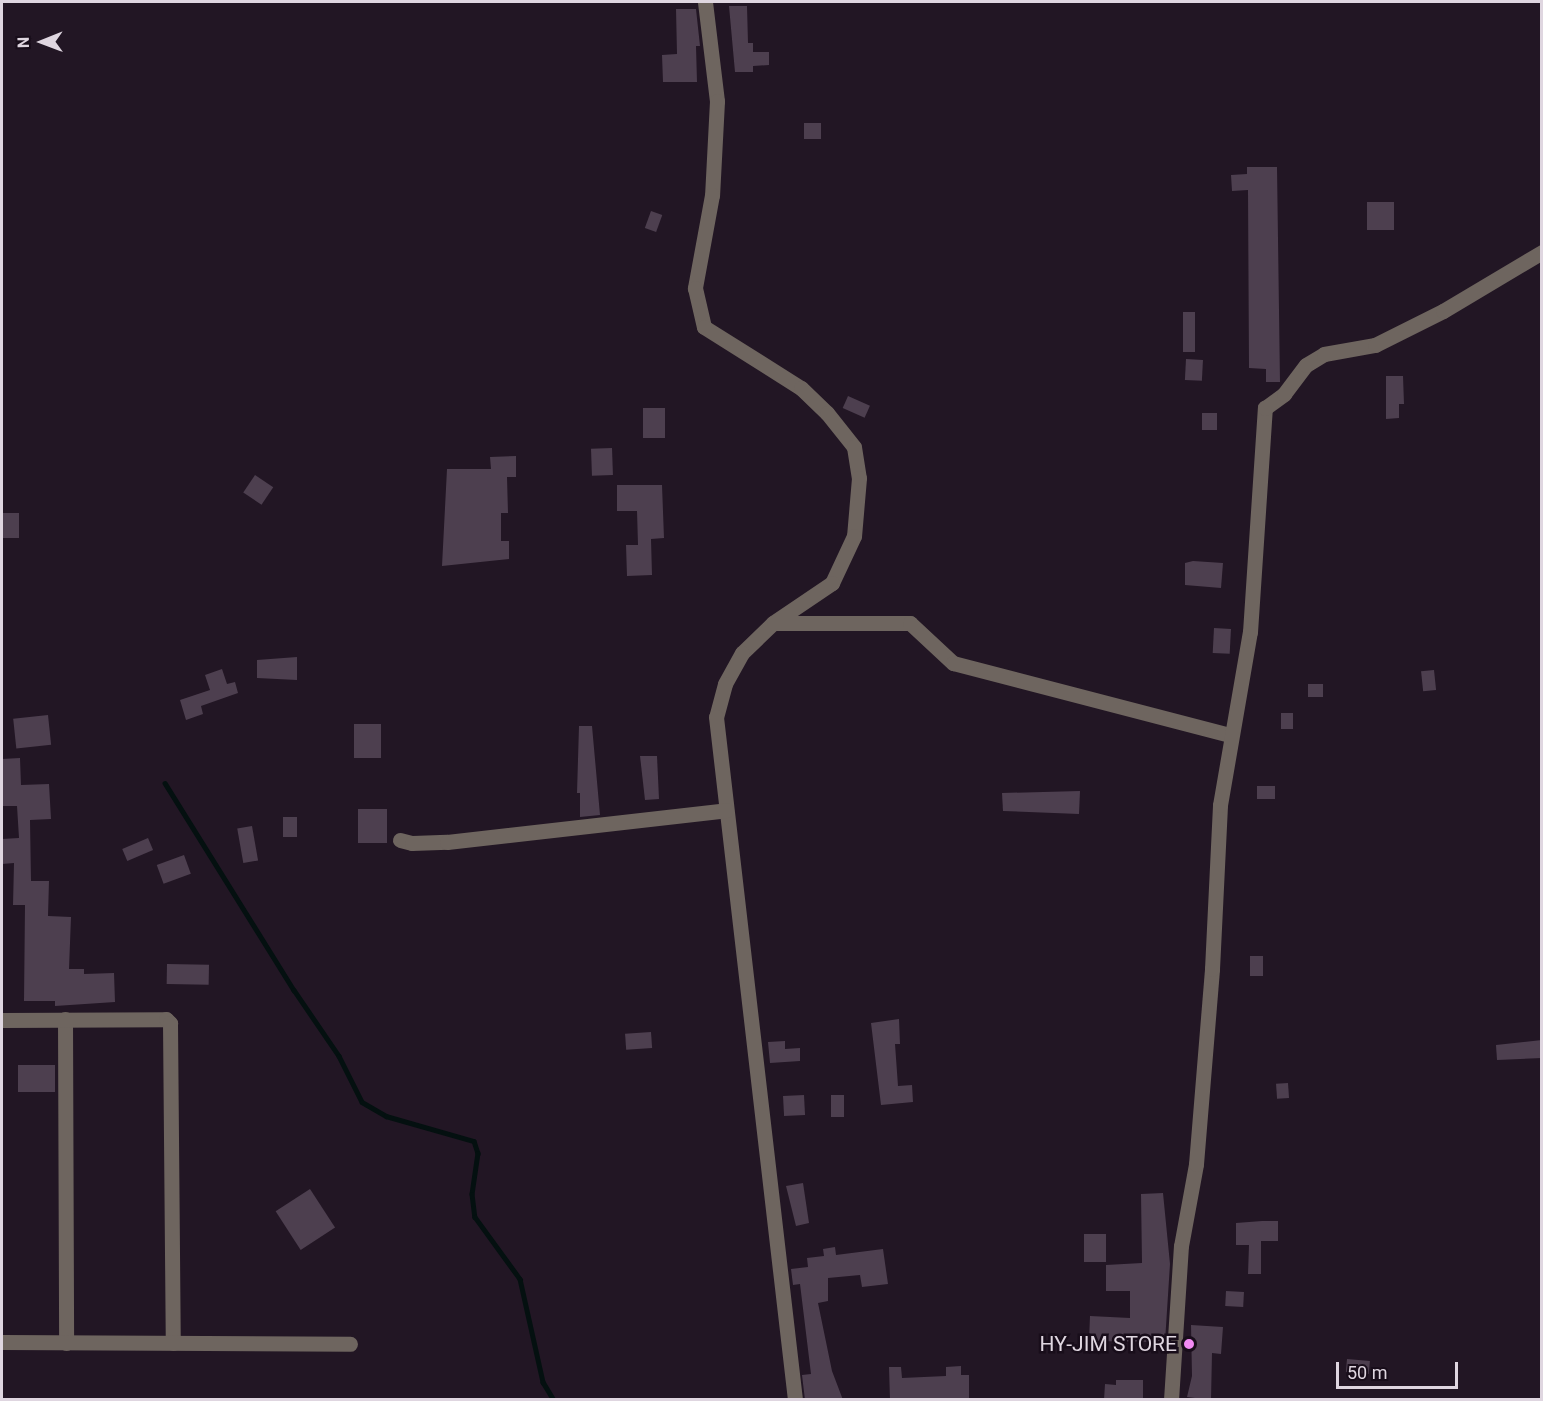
<!DOCTYPE html>
<html>
<head>
<meta charset="utf-8">
<style>
	body { margin:0 }
	#map { position:relative; width:1543px; height:1401px; overflow:hidden; background:#221624; font-family:Roboto,sans-serif }
	div>[style] { position:absolute }
	[style*='--x'] { left:calc(var(--x)*1px); top:calc(var(--y)*1px); width:calc(var(--w)*1px); rotate:calc(var(--a)*1deg) }
	.stream>* { height:4.5px; margin:-2.25px; padding:0 2.25px; transform-origin:2.25px; border-radius:2.25px; background:#041010 }
	.building>* { inset:0; background:#4d3f4f; transform-origin:0 0 }
	.minor>* { height:15px; margin:-7.5px; padding:0 7.5px; transform-origin:7.5px; border-radius:7.5px; background:#6e655f }
	.dots>* { width:16px; height:16px; translate:-50% -50%; box-sizing:border-box; border:3px solid #180d1a; border-radius:50% }
	span { translate:-50% -50%; white-space:nowrap; text-align:center; line-height:1.15; -webkit-text-stroke:5px #180d1a; paint-order:stroke }
	.poi-label { font-size:21px; color:#dfd6e0 }
	.right { translate:-100% -50%; text-align:right }
	.frame { position:absolute; inset:0; border:3px solid #dfd6e0; pointer-events:none }
	.north { position:absolute; left:12px; top:12px; width:60px; height:60px; -webkit-text-stroke:4px #180d1a; paint-order:stroke; rotate:269deg; font-size:16px; font-weight:700; line-height:24px; text-align:center; color:#dfd6e0 }
	.north::after { content:''; display:block; margin:auto; width:21px; height:27px; background:#dfd6e0; clip-path:polygon(50% 0,100% 100%,50% 72%,0 100%) }
	.scale { position:absolute; left:1336px; top:1362px; width:122px; height:27px; box-sizing:border-box; border:3px solid #dfd6e0; border-top:0; padding-left:8px; font-size:18px; line-height:21px; white-space:nowrap; color:#dfd6e0; -webkit-text-stroke:4px #180d1a; paint-order:stroke }
</style>
</head>
<body>
<div id="map">
	<div class="stream">
		<i style="--x:165;--y:783;--w:244;--a:58.1"></i>
		<i style="--x:294;--y:990;--w:80;--a:55.7"></i>
		<i style="--x:339;--y:1056;--w:51;--a:63.4"></i>
		<i style="--x:362;--y:1102;--w:28;--a:30"></i>
		<i style="--x:386;--y:1116;--w:91;--a:15.9"></i>
		<i style="--x:474;--y:1141;--w:13;--a:72"></i>
		<i style="--x:478;--y:1153;--w:41;--a:98.3"></i>
		<i style="--x:472;--y:1194;--w:23;--a:83"></i>
		<i style="--x:475;--y:1217;--w:77;--a:54"></i>
		<i style="--x:520;--y:1279;--w:106;--a:77.4"></i>
		<i style="--x:543;--y:1382;--w:21;--a:59"></i>
	</div>
	<div class="building">
		<i style="clip-path:polygon(729px 6px,747px 6px,748px 43px,753px 43px,753px 52px,769px 52px,769px 65px,753px 66px,753px 72px,735px 72px)"></i>
		<i style="clip-path:polygon(676px 9px,696px 9px,700px 46px,696px 46px,697px 82px,663px 82px,662px 55px,677px 54px)"></i>
		<i style="left:804px;top:123px;width:17px;height:16px"></i>
		<i style="clip-path:polygon(1247px 167px,1277px 167px,1280px 382px,1266px 382px,1266px 369px,1249px 368px,1248px 190px,1232px 191px,1231px 175px,1247px 174px)"></i>
		<i style="left:1367px;top:202px;width:27px;height:28px"></i>
		<i style="left:651px;top:211px;width:12px;height:18px;rotate:20deg"></i>
		<i style="left:1183px;top:312px;width:12px;height:40px"></i>
		<i style="left:1186px;top:359px;width:17px;height:21px;rotate:3deg"></i>
		<i style="clip-path:polygon(1386px 376px,1403px 376px,1404px 404px,1399px 404px,1399px 418px,1386px 419px)"></i>
		<i style="left:848px;top:396px;width:24px;height:13px;rotate:24deg"></i>
		<i style="left:665px;top:408px;width:30px;height:22px;rotate:90deg"></i>
		<i style="left:1202px;top:413px;width:15px;height:17px"></i>
		<i style="left:612px;top:448px;width:27px;height:21px;rotate:88deg"></i>
		<i style="clip-path:polygon(516px 456px,516px 477px,507px 477px,508px 513px,501px 513px,501px 541px,509px 541px,509px 559px,442px 566px,447px 469px,491px 469px,490px 457px)"></i>
		<i style="left:255px;top:475px;width:22px;height:21px;rotate:34deg"></i>
		<i style="clip-path:polygon(617px 485px,662px 485px,664px 538px,651px 539px,652px 575px,627px 576px,626px 545px,638px 545px,637px 511px,617px 511px)"></i>
		<i style="left:2px;top:513px;width:17px;height:25px"></i>
		<i style="clip-path:polygon(1193px 561px,1223px 563px,1221px 588px,1185px 585px,1185px 563px)"></i>
		<i style="left:1214px;top:628px;width:17px;height:25px;rotate:3deg"></i>
		<i style="clip-path:polygon(297px 657px,297px 680px,257px 678px,257px 660px)"></i>
		<i style="clip-path:polygon(222px 669px,227px 684px,235px 682px,238px 693px,201px 706px,203px 714px,186px 720px,180px 700px,210px 690px,205px 675px)"></i>
		<i style="left:1434px;top:670px;width:20px;height:13px;rotate:84deg"></i>
		<i style="left:1308px;top:684px;width:15px;height:13px"></i>
		<i style="left:1281px;top:713px;width:12px;height:16px"></i>
		<i style="left:48px;top:715px;width:30px;height:35px;rotate:84deg"></i>
		<i style="left:354px;top:724px;width:27px;height:34px"></i>
		<i style="clip-path:polygon(579px 726px,592px 726px,600px 815px,580px 817px,580px 793px,577px 793px)"></i>
		<i style="clip-path:polygon(640px 756px,657px 756px,659px 799px,645px 800px)"></i>
		<i style="clip-path:polygon(20px 758px,21px 785px,49px 784px,51px 819px,30px 820px,31px 881px,49px 881px,48px 916px,71px 917px,69px 969px,84px 969px,84px 974px,114px 973px,115px 1002px,55px 1006px,55px 1001px,24px 1001px,25px 905px,13px 905px,14px 863px,2px 864px,2px 839px,19px 838px,17px 806px,2px 806px,2px 759px)"></i>
		<i style="left:1275px;top:786px;width:13px;height:18px;rotate:90deg"></i>
		<i style="clip-path:polygon(1080px 791px,1079px 814px,1003px 811px,1002px 793px)"></i>
		<i style="left:358px;top:809px;width:29px;height:34px"></i>
		<i style="left:283px;top:817px;width:14px;height:20px"></i>
		<i style="left:252px;top:826px;width:35px;height:15px;rotate:80deg"></i>
		<i style="left:148px;top:838px;width:13px;height:28px;rotate:67deg"></i>
		<i style="left:184px;top:855px;width:20px;height:29px;rotate:70deg"></i>
		<i style="left:1250px;top:956px;width:13px;height:20px"></i>
		<i style="left:167px;top:964px;width:42px;height:20px;rotate:1deg"></i>
		<i style="clip-path:polygon(899px 1019px,900px 1044px,895px 1044px,898px 1086px,912px 1085px,913px 1102px,881px 1105px,871px 1023px)"></i>
		<i style="left:651px;top:1032px;width:16px;height:26px;rotate:86deg"></i>
		<i style="clip-path:polygon(1542px 1040px,1542px 1058px,1497px 1060px,1496px 1045px)"></i>
		<i style="clip-path:polygon(785px 1041px,785px 1049px,800px 1048px,800px 1061px,770px 1063px,768px 1042px)"></i>
		<i style="left:55px;top:1065px;width:27px;height:37px;rotate:90deg"></i>
		<i style="left:1288px;top:1083px;width:15px;height:12px;rotate:86deg"></i>
		<i style="left:804px;top:1095px;width:20px;height:21px;rotate:87deg"></i>
		<i style="left:831px;top:1095px;width:13px;height:22px"></i>
		<i style="clip-path:polygon(803px 1183px,809px 1223px,796px 1226px,786px 1186px)"></i>
		<i style="left:310px;top:1189px;width:46px;height:41px;rotate:57deg"></i>
		<i style="clip-path:polygon(1163px 1193px,1170px 1264px,1165px 1342px,1089px 1341px,1090px 1316px,1130px 1318px,1130px 1291px,1106px 1291px,1106px 1265px,1142px 1263px,1141px 1194px)"></i>
		<i style="clip-path:polygon(1262px 1221px,1278px 1221px,1278px 1241px,1261px 1241px,1261px 1274px,1248px 1274px,1249px 1245px,1236px 1245px,1236px 1223px)"></i>
		<i style="left:1084px;top:1234px;width:22px;height:28px"></i>
		<i style="clip-path:polygon(835px 1247px,836px 1255px,883px 1249px,888px 1284px,862px 1287px,860px 1275px,828px 1278px,828px 1301px,818px 1303px,832px 1371px,843px 1400px,805px 1400px,802px 1375px,811px 1374px,800px 1284px,793px 1285px,791px 1269px,808px 1267px,807px 1258px,824px 1256px,823px 1249px)"></i>
		<i style="left:1226px;top:1291px;width:18px;height:15px;rotate:3deg"></i>
		<i style="clip-path:polygon(1191px 1325px,1223px 1327px,1221px 1354px,1212px 1353px,1211px 1400px,1187px 1397px,1192px 1376px)"></i>
		<i style="left:1347px;top:1359px;width:23px;height:13px;rotate:5deg"></i>
		<i style="clip-path:polygon(961px 1366px,961px 1375px,969px 1375px,969px 1400px,890px 1400px,889px 1367px,901px 1367px,902px 1378px,946px 1376px,946px 1367px)"></i>
		<i style="clip-path:polygon(1116px 1380px,1143px 1380px,1143px 1400px,1104px 1400px,1105px 1384px,1116px 1385px)"></i>
	</div>
	<div class="minor">
		<i style="--x:705;--y:2;--w:100;--a:83.1"></i>
		<i style="--x:717;--y:101;--w:94;--a:93"></i>
		<i style="--x:712;--y:195;--w:95;--a:100.4"></i>
		<i style="--x:695;--y:288;--w:40;--a:77"></i>
		<i style="--x:704;--y:327;--w:115;--a:32.2"></i>
		<i style="--x:801;--y:388;--w:36;--a:44"></i>
		<i style="--x:827;--y:413;--w:43;--a:51.5"></i>
		<i style="--x:854;--y:447;--w:31;--a:81"></i>
		<i style="--x:859;--y:478;--w:58;--a:94.9"></i>
		<i style="--x:854;--y:536;--w:52;--a:115.1"></i>
		<i style="--x:832;--y:583;--w:71;--a:145.9"></i>
		<i style="--x:773;--y:623;--w:43;--a:135.9"></i>
		<i style="--x:742;--y:653;--w:35;--a:119"></i>
		<i style="--x:725;--y:684;--w:34;--a:105"></i>
		<i style="--x:716;--y:717;--w:688;--a:83.4"></i>
		<i style="--x:774;--y:623;--w:136;--a:0"></i>
		<i style="--x:910;--y:623;--w:59;--a:42.9"></i>
		<i style="--x:953;--y:663;--w:285;--a:14.6"></i>
		<i style="--x:400;--y:840;--w:12;--a:14"></i>
		<i style="--x:412;--y:843;--w:35;--a:-2"></i>
		<i style="--x:447;--y:842;--w:281;--a:-6.5"></i>
		<i style="--x:65;--y:1019;--w:324;--a:89.8"></i>
		<i style="--x:2;--y:1020;--w:164;--a:-0.3"></i>
		<i style="--x:166;--y:1019;--w:6;--a:45"></i>
		<i style="--x:170;--y:1023;--w:320;--a:89.5"></i>
		<i style="--x:2;--y:1342;--w:348;--a:0.3"></i>
		<i style="--x:1171;--y:1400;--w:154;--a:-86.3"></i>
		<i style="--x:1181;--y:1246;--w:83;--a:-79.6"></i>
		<i style="--x:1196;--y:1164;--w:196;--a:-85.3"></i>
		<i style="--x:1212;--y:969;--w:164;--a:-87.2"></i>
		<i style="--x:1220;--y:805;--w:176;--a:-80.2"></i>
		<i style="--x:1250;--y:632;--w:225;--a:-86.2"></i>
		<i style="--x:1265;--y:408;--w:24;--a:-36"></i>
		<i style="--x:1284;--y:394;--w:36;--a:-53"></i>
		<i style="--x:1306;--y:365;--w:21;--a:-31"></i>
		<i style="--x:1324;--y:354;--w:52;--a:-10"></i>
		<i style="--x:1375;--y:345;--w:76;--a:-26.6"></i>
		<i style="--x:1443;--y:311;--w:115;--a:-30.8"></i>
	</div>
	<div class="dots">
		<i style="left:1189px;top:1344px;background:#f28af3"></i>
	</div>
	<div class="poi-label">
		<span class="right" style="left:1177px;top:1344px">HY-JIM STORE</span>
	</div>
	<div class="frame"></div>
	<div class="north">N</div>
	<div class="scale">50 m</div>
</div>
</body>
</html>
